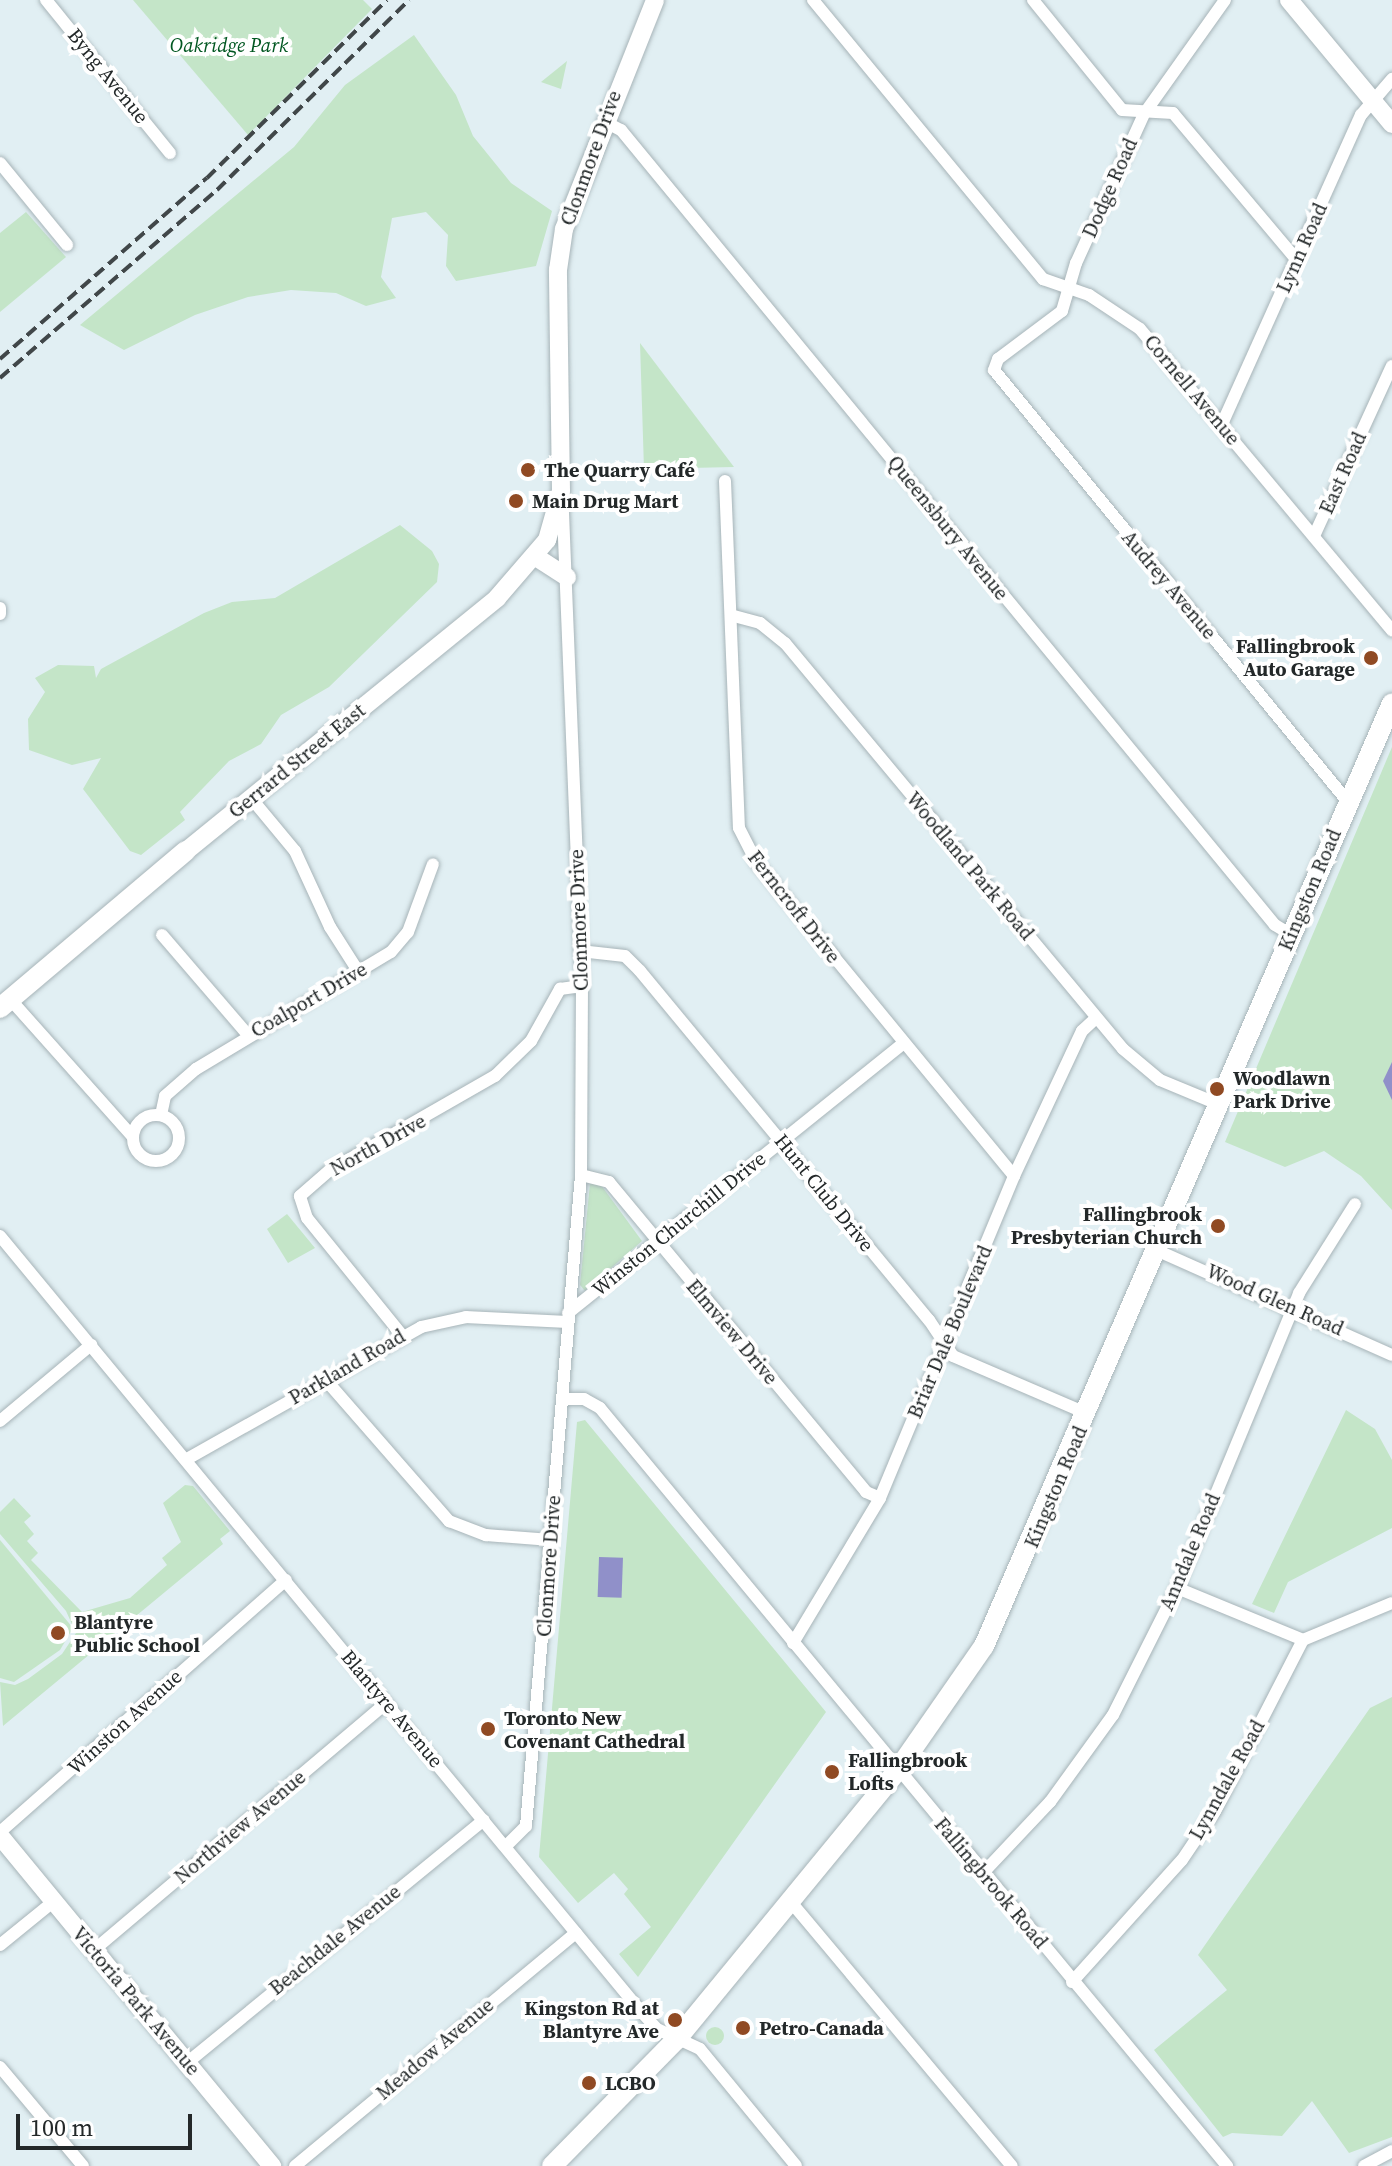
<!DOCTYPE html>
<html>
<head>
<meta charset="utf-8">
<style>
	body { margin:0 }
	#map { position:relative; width:1392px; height:2166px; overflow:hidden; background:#e1eff3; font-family:"Source Serif 4",serif }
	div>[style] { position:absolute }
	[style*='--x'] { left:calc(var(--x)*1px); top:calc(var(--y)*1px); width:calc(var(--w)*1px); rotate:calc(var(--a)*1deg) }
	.green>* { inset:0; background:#c4e5c8 }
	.round { border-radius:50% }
	.water>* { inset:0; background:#9090c9; transform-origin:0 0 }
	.roads { filter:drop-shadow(0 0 2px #a7b4b8) drop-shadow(0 0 2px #a7b4b8) }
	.street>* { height:12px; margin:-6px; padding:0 6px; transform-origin:6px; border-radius:6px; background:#fff }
	.street>.ring { margin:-6px; padding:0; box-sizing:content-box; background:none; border:12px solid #fff; border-radius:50% }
	.secondary>* { height:18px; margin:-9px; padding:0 9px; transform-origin:9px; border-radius:9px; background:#fff }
	.primary>* { height:20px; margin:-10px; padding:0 10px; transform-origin:10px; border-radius:10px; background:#fff }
	.rail>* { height:4px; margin-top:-2px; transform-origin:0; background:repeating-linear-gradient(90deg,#414749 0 12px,transparent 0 18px) }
	.dots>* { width:22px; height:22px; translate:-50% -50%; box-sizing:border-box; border:4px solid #fff; border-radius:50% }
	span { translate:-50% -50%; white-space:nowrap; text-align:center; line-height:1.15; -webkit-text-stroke:8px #fff; paint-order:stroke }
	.park-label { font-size:20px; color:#015721; font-style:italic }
	.street-label { font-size:20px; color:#232829 }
	.poi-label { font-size:20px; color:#232829; font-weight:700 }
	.left { translate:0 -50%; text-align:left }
	.right { translate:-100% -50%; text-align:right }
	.scale { position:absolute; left:16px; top:2114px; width:176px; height:36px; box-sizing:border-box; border:4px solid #232829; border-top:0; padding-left:10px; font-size:24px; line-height:28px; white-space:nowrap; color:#232829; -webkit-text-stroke:6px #fff; paint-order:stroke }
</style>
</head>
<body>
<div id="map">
	<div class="green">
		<i style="clip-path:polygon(133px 0,363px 0,372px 9px,248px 135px)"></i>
		<i style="clip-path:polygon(414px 35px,456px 95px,473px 136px,511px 183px,552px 211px,536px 266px,456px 281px,446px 266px,448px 235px,426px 212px,392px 218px,381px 277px,396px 298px,366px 306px,336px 293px,291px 290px,248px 297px,195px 315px,124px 350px,80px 325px,294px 147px,345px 85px)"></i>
		<i style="clip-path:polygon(567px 61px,561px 89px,541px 82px)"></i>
		<i style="clip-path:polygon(26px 212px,66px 257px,0 312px,0 233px)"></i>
		<i style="clip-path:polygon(640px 343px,734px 467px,644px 469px)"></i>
		<i style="clip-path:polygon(400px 525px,432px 551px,439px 564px,437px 582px,329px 687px,281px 715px,261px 744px,229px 761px,180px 812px,185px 820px,141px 855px,130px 851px,83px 789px,101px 758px,72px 765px,29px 750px,28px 719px,45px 692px,35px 678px,58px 665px,94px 666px,96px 678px,101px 669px,204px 613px,232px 602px,275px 598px)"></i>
		<i style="clip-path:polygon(1392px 747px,1392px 1210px,1361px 1176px,1324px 1151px,1285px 1167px,1225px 1142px)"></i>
		<i style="clip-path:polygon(590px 1183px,601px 1185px,642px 1241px,585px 1291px,580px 1285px)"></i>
		<i style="clip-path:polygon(287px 1214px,315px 1248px,288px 1263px,267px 1229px)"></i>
		<i style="clip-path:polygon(1346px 1410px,1375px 1429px,1392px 1460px,1392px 1528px,1288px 1582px,1274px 1613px,1252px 1604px)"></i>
		<i style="clip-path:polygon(585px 1420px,826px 1712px,638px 1977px,619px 1954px,651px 1927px,624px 1894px,628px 1889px,614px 1873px,578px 1903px,539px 1857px,577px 1422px)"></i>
		<i style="clip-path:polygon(185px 1485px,193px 1486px,230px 1531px,220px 1539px,223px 1544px,3px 1726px,0 1682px,15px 1685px,28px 1679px,62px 1654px,76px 1633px,66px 1611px,0 1534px,0 1512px,14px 1498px,31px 1516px,24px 1522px,34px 1534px,27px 1541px,38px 1553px,31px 1560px,82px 1612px,130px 1598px,167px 1565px,162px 1558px,181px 1542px,163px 1503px)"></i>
		<i style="clip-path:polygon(0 1540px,73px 1628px,60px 1650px,14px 1682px,0 1678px)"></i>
		<i style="clip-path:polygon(1392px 1697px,1392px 2137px,1349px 2153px,1312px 2101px,1282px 2136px,1232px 2133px,1223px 2137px,1154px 2050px,1227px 1990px,1198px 1955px,1370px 1708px)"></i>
		<i class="round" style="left:706px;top:2027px;width:18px;height:18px"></i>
	</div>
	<div class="water">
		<i style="clip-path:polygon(1392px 1062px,1392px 1100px,1383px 1081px)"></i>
		<i style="left:599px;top:1557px;width:24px;height:40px;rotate:2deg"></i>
	</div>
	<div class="roads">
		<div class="street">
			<i style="--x:46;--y:0;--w:197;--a:51"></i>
			<i style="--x:813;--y:0;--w:362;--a:50.5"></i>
			<i style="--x:1043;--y:279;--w:49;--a:19.2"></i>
			<i style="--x:1089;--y:295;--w:61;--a:33.7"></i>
			<i style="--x:1140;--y:329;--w:393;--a:50.1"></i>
			<i style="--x:1033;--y:0;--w:141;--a:51"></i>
			<i style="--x:1122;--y:110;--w:51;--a:3.4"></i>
			<i style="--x:1173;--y:113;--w:192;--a:49.9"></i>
			<i style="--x:1225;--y:0;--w:140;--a:125.4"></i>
			<i style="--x:1144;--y:114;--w:164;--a:114.5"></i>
			<i style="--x:1076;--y:263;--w:50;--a:106.3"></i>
			<i style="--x:1062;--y:311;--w:80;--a:143.1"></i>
			<i style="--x:998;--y:359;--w:12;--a:110"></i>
			<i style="--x:994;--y:370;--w:559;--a:50.67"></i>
			<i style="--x:605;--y:122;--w:18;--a:27"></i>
			<i style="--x:621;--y:130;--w:1029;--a:50.56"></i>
			<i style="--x:1275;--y:925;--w:17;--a:31"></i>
			<i style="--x:0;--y:163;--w:106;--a:50.7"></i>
			<i style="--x:1222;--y:424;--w:339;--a:-65.8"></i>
			<i style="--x:1361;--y:115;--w:48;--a:-49.3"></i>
			<i style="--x:725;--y:481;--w:347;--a:87.7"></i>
			<i style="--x:739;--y:828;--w:39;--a:63"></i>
			<i style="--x:757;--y:863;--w:405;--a:50.6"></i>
			<i style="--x:1314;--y:536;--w:187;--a:-65.4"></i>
			<i style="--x:0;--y:608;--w:6;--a:90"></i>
			<i style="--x:734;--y:616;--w:27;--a:15"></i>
			<i style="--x:760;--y:623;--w:32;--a:39"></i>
			<i style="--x:785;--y:643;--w:528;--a:50.22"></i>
			<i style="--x:1123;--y:1049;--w:48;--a:40"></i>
			<i style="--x:1160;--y:1080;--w:63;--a:22.5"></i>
			<i style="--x:251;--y:798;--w:69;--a:50.3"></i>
			<i style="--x:295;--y:851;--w:84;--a:65.3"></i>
			<i style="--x:330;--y:927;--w:52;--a:57.5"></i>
			<i style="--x:162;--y:935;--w:132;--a:49.3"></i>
			<i style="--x:580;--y:951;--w:45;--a:6.3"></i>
			<i style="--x:625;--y:956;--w:21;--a:45"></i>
			<i style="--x:640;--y:971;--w:453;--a:50.4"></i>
			<i style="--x:929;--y:1320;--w:43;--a:56.3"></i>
			<i style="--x:953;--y:1356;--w:147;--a:23.2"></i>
			<i style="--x:10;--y:999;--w:185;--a:48.3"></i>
			<i style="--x:161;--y:1115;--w:19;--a:-78"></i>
			<i style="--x:165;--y:1096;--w:41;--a:-41.1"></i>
			<i style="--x:196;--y:1069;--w:227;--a:-31"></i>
			<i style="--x:391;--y:952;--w:26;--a:-50"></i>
			<i style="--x:408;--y:932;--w:72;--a:-69.8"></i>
			<i class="ring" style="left:133px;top:1115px;width:34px;height:34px"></i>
			<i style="--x:581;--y:1175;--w:29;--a:14"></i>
			<i style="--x:609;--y:1182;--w:403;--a:50.3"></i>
			<i style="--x:866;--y:1492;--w:15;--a:23"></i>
			<i style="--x:0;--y:1236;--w:1002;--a:50.43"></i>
			<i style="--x:638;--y:2008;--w:28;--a:48"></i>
			<i style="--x:657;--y:2029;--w:47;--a:24.9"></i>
			<i style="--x:700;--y:2049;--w:151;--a:50.6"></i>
			<i style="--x:1156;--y:1250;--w:258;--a:24"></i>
			<i style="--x:568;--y:1313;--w:430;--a:-38.8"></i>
			<i style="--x:401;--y:1334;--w:149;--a:-129"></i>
			<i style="--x:307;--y:1218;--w:23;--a:-108"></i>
			<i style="--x:300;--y:1196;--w:38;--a:-41"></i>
			<i style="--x:329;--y:1171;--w:191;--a:-29.8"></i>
			<i style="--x:495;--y:1076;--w:50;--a:-44.2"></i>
			<i style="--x:531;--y:1041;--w:60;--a:-60.9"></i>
			<i style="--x:560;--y:989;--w:22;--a:-8"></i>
			<i style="--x:325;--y:1379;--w:189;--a:48.9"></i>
			<i style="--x:449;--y:1521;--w:40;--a:21"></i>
			<i style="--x:486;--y:1535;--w:65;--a:4.4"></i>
			<i style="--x:562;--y:1399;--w:22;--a:0"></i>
			<i style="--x:584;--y:1399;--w:18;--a:29"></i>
			<i style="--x:600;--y:1408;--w:984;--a:50.4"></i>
			<i style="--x:0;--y:1421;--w:119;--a:-39.9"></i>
			<i style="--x:187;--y:1459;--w:269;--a:-29.4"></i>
			<i style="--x:421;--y:1327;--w:46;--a:-12.5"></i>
			<i style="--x:466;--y:1317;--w:101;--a:2.8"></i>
			<i style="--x:1177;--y:1588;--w:136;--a:22.4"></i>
			<i style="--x:793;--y:1643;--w:169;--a:-59"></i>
			<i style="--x:880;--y:1498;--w:349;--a:-67.4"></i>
			<i style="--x:1014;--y:1176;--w:160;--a:-64.9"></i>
			<i style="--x:1082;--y:1031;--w:19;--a:-43"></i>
			<i style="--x:0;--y:1832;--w:381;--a:-41.4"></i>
			<i style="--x:506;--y:1846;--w:28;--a:-45"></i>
			<i style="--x:526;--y:1826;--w:653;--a:-85.17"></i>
			<i style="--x:581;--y:1175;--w:189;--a:-89.7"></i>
			<i style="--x:582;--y:986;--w:488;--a:-92.3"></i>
			<i style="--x:983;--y:1873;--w:98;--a:-46.7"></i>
			<i style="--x:1050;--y:1802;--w:107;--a:-54.1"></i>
			<i style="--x:1113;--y:1715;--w:142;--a:-63.3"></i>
			<i style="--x:1177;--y:1588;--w:319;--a:-67.5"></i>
			<i style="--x:1299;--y:1293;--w:105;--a:-57.8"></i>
			<i style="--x:791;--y:1902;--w:344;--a:50.1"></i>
			<i style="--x:0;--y:1945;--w:68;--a:-39.1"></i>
			<i style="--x:94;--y:1950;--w:382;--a:-40.2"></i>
			<i style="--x:1072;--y:1982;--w:164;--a:-48"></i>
			<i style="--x:1182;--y:1860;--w:59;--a:-56"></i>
			<i style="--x:1215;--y:1811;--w:192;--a:-62.8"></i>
			<i style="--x:1303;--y:1640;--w:96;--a:-22.6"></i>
			<i style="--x:188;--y:2062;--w:382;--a:-39.3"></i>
			<i style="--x:0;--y:2067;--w:129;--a:50"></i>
			<i style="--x:295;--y:2166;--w:365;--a:-39.7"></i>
			<i style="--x:1364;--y:2166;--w:32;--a:-28"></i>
		</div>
		<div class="secondary">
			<i style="--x:1289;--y:0;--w:161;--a:50.3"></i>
			<i style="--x:536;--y:557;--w:37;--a:33"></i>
			<i style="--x:186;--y:851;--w:401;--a:-39.1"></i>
			<i style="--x:497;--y:598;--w:77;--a:-49.2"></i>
			<i style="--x:547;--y:540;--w:51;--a:-74.1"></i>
			<i style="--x:561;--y:491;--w:221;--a:-90.8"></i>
			<i style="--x:558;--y:270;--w:41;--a:-81.7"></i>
			<i style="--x:564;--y:229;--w:246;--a:-68.3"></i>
			<i style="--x:0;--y:1836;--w:428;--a:50.5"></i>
		</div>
		<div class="primary">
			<i style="--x:0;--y:1008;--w:243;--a:-40.2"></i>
			<i style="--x:552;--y:2166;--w:177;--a:-45.5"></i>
			<i style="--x:676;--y:2040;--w:348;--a:-50.6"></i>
			<i style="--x:897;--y:1771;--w:152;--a:-55.2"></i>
			<i style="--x:984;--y:1646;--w:1027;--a:-66.6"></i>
		</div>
	</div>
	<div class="rail">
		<i style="--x:0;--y:359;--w:275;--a:-41.2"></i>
		<i style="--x:207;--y:178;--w:253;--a:-44.7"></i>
		<i style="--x:0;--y:378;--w:287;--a:-40.9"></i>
		<i style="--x:217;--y:190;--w:270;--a:-44.7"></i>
	</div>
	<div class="dots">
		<i style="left:528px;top:470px;background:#904a23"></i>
		<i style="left:516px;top:501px;background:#904a23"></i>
		<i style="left:1371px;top:658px;background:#904a23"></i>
		<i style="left:1217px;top:1089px;background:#904a23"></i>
		<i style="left:1218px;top:1226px;background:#904a23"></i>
		<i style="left:58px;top:1633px;background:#904a23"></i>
		<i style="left:488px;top:1729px;background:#904a23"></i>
		<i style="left:832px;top:1772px;background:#904a23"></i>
		<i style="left:675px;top:2020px;background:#904a23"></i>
		<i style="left:743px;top:2028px;background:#904a23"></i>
		<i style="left:589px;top:2083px;background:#904a23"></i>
	</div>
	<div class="park-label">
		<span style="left:229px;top:45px">Oakridge Park</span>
	</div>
	<div class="street-label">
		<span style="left:108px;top:76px;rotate:51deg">Byng Avenue</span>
		<span style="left:591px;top:158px;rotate:-70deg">Clonmore Drive</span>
		<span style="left:1110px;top:188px;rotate:-66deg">Dodge Road</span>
		<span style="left:1302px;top:248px;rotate:-66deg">Lynn Road</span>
		<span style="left:1192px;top:390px;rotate:50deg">Cornell Avenue</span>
		<span style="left:1343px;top:473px;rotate:-66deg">East Road</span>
		<span style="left:948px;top:528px;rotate:51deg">Queensbury Avenue</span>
		<span style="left:1169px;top:585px;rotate:50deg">Audrey Avenue</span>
		<span style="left:297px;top:761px;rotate:-39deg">Gerrard Street East</span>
		<span style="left:970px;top:866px;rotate:50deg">Woodland Park Road</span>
		<span style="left:1310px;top:890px;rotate:-67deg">Kingston Road</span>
		<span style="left:794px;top:907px;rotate:52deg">Ferncroft Drive</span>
		<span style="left:579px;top:920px;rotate:-92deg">Clonmore Drive</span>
		<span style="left:309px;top:1000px;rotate:-30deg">Coalport Drive</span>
		<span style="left:378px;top:1145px;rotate:-29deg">North Drive</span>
		<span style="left:824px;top:1193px;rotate:51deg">Hunt Club Drive</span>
		<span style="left:679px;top:1224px;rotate:-39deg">Winston Churchill Drive</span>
		<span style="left:1275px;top:1300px;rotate:24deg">Wood Glen Road</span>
		<span style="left:732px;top:1332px;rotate:50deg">Elmview Drive</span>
		<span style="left:950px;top:1332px;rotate:-67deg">Briar Dale Boulevard</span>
		<span style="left:347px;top:1367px;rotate:-30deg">Parkland Road</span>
		<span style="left:1056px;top:1487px;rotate:-67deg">Kingston Road</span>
		<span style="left:1190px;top:1552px;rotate:-67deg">Anndale Road</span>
		<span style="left:549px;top:1566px;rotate:-86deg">Clonmore Drive</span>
		<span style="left:392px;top:1709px;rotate:50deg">Blantyre Avenue</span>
		<span style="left:125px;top:1722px;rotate:-42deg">Winston Avenue</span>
		<span style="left:1227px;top:1780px;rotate:-61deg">Lynndale Road</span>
		<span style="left:240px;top:1827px;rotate:-40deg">Northview Avenue</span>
		<span style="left:991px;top:1883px;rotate:50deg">Fallingbrook Road</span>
		<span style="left:335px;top:1940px;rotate:-39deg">Beachdale Avenue</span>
		<span style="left:136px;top:2001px;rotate:50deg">Victoria Park Avenue</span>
		<span style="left:435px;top:2049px;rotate:-40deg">Meadow Avenue</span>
	</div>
	<div class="poi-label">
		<span class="left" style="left:544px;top:470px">The Quarry Café</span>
		<span class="left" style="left:532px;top:501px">Main Drug Mart</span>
		<span class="right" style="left:1355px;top:658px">Fallingbrook<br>Auto Garage</span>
		<span class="left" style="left:1233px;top:1090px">Woodlawn<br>Park Drive</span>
		<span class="right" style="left:1202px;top:1226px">Fallingbrook<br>Presbyterian Church</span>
		<span class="left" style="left:74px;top:1634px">Blantyre<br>Public School</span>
		<span class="left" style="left:504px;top:1730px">Toronto New<br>Covenant Cathedral</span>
		<span class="left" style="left:848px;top:1772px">Fallingbrook<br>Lofts</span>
		<span class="right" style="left:659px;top:2020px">Kingston Rd at<br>Blantyre Ave</span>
		<span class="left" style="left:759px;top:2028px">Petro-Canada</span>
		<span class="left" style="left:605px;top:2083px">LCBO</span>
	</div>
	<div class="scale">100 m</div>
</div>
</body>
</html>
